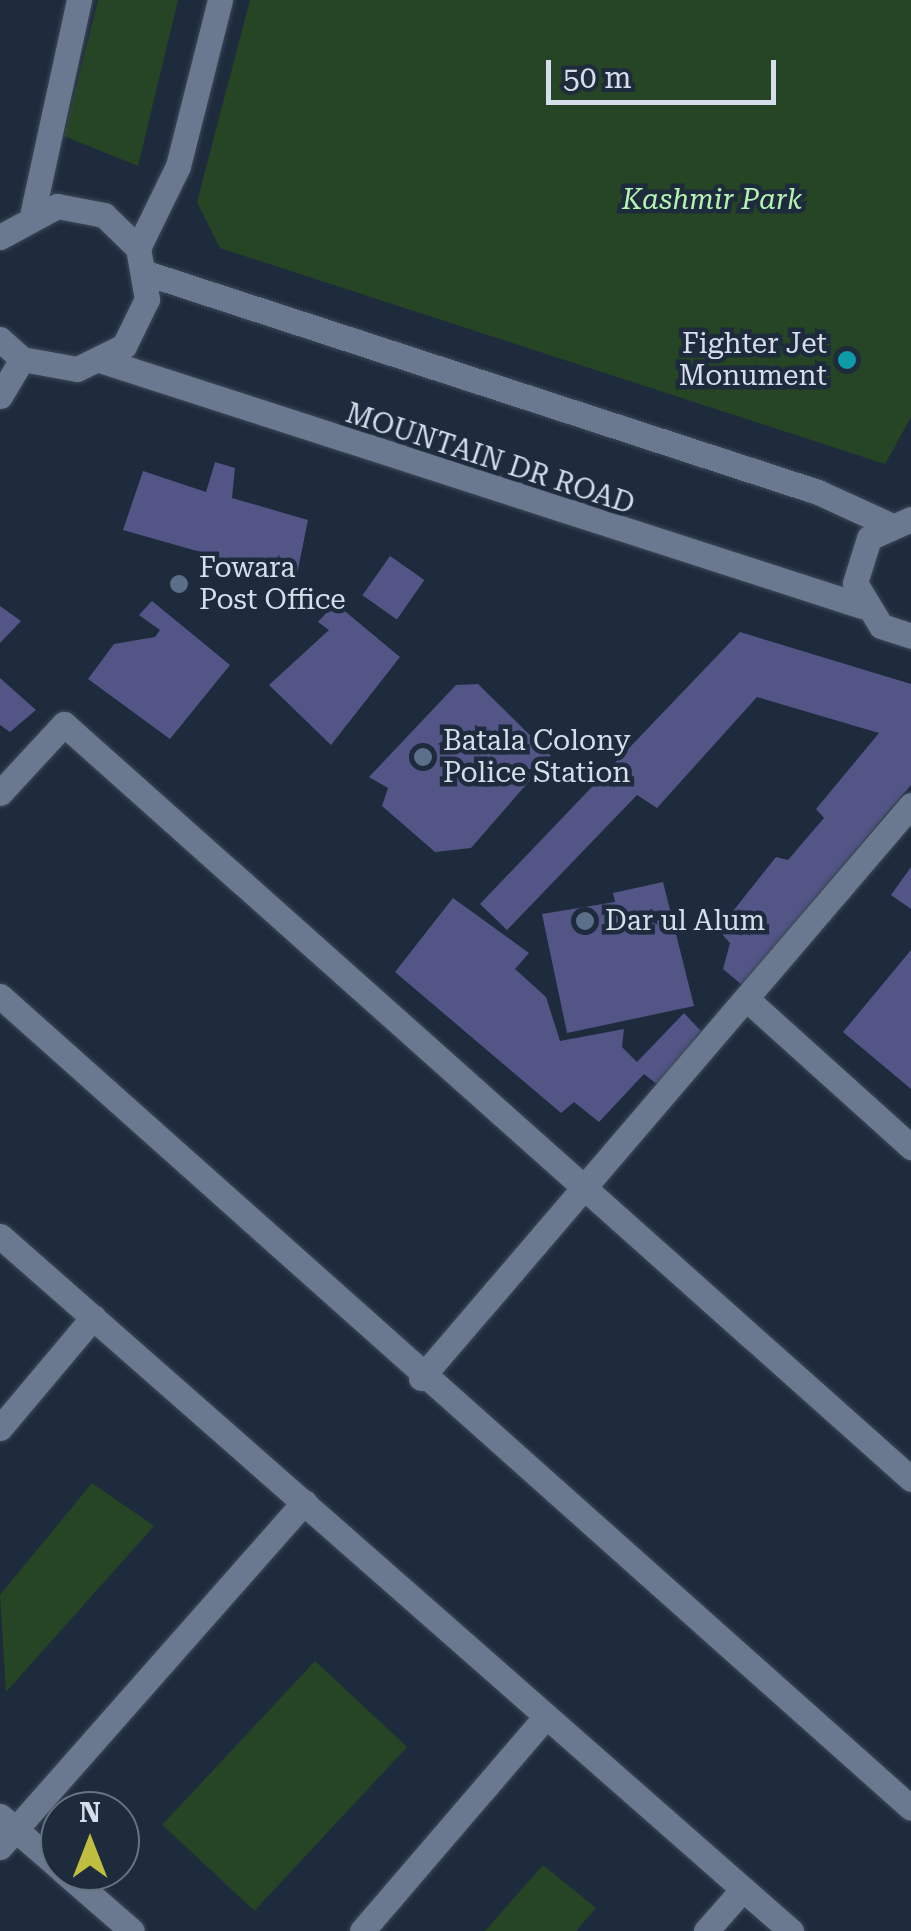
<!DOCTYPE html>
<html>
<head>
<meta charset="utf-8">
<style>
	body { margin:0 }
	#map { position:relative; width:911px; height:1931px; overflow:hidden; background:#1e2b3d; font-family:"Roboto Serif",serif }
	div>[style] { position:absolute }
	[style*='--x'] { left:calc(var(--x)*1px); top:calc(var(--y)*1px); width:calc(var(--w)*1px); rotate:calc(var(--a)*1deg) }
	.green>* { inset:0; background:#264525; transform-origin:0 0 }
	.building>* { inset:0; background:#535587; transform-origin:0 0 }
	.roads { filter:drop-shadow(0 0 2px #3d4857) drop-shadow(0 0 2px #3d4857) }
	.street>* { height:25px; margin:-12.5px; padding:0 12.5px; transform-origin:12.5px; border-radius:12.5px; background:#6a798f }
	.secondary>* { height:25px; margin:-12.5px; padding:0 12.5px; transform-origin:12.5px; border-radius:12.5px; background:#6a798f }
	.dots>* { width:28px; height:28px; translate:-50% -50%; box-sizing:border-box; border:5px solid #1e2b3d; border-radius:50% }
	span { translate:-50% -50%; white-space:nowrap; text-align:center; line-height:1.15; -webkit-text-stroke:9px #1e2b3d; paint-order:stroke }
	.park-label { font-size:28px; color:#b4f3b0; font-style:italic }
	.poi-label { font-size:28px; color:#d5deea }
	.right { translate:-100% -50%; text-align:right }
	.left { translate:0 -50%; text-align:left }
	.street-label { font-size:28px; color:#d5deea }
	.north { position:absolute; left:40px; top:1791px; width:100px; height:100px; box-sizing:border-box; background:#1e2b3d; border:2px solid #677382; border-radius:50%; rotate:0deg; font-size:28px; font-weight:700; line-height:40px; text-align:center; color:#d5deea }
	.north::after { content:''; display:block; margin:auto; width:35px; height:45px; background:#c0be40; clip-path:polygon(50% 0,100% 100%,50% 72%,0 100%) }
	.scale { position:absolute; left:546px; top:60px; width:230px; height:45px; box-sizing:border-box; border:5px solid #d5deea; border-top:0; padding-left:12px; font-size:30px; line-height:35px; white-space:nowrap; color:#d5deea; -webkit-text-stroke:8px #1e2b3d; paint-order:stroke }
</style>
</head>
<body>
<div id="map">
	<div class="green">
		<i style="clip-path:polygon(98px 0,178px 0,138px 166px,64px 136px)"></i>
		<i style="clip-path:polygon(250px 0,911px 0,911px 417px,885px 464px,220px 248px,197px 202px)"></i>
		<i style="clip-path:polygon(92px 1483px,154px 1526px,6px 1692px,0 1595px)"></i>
		<i style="left:315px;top:1661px;width:126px;height:224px;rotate:43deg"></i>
		<i style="clip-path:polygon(543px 1865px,596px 1908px,576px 1931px,485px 1931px)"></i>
	</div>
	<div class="building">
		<i style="clip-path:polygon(215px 462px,235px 468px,232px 498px,308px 520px,296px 579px,123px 530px,143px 471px,206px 492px)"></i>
		<i style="left:390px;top:556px;width:42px;height:48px;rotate:35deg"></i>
		<i style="clip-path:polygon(152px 601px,230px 665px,170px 739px,88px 679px,114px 644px,155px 637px,160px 630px,139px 615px)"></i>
		<i style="clip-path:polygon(335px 603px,400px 657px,331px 745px,269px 685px,329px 630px,318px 622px)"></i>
		<i style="clip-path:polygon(0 606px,21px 621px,0 643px)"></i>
		<i style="clip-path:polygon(740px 632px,911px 684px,911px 785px,742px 985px,723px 969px,730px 943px,718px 930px,776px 857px,788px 860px,824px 818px,816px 809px,879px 733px,757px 697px,657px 808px,637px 795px,507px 930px,480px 904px)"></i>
		<i style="clip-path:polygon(0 678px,36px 710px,10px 732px,0 725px)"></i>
		<i style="clip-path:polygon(478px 684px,551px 756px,471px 848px,435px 852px,382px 806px,388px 788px,369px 777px,456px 685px)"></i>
		<i style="clip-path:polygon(911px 867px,911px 909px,891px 895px)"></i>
		<i style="clip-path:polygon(663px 882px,694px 1006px,567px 1033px,542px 914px,615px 902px,613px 893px)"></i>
		<i style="clip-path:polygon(453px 898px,529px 953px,515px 969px,546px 997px,560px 1041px,624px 1029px,622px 1047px,637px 1062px,684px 1013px,701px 1031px,658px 1085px,644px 1074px,599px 1122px,574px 1102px,561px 1113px,395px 972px)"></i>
		<i style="clip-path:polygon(911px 950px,911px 1089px,843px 1032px)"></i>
	</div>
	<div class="roads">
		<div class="street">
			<i style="--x:33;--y:211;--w:216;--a:-77.7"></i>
			<i style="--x:138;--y:248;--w:91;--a:-64"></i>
			<i style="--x:178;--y:166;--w:171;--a:-75.8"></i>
			<i style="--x:0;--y:793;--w:94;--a:-47.2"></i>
			<i style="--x:64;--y:724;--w:1135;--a:41.71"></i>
			<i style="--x:750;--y:1002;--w:217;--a:42"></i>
			<i style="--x:0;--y:1236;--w:989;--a:41.31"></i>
			<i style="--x:743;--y:1889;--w:56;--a:131.4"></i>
			<i style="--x:421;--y:1378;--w:754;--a:-49.46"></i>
			<i style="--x:0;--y:1428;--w:145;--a:-50"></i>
			<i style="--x:0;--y:1816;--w:79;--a:40.9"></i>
			<i style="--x:0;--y:1847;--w:460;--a:-48.6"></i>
			<i style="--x:63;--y:1871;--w:91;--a:41"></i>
			<i style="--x:743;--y:1889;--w:64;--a:41.2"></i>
			<i style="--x:362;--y:1931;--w:283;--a:-49.4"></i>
		</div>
		<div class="secondary">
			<i style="--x:0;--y:237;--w:65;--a:-28.5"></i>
			<i style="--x:57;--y:206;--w:48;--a:10.8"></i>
			<i style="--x:104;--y:215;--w:47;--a:44.1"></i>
			<i style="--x:138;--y:248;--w:52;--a:80"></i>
			<i style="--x:147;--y:299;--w:52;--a:116.1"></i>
			<i style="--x:124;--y:346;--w:52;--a:153.9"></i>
			<i style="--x:77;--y:369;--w:56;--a:-169.7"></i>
			<i style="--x:22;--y:359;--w:30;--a:-138"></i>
			<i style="--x:146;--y:273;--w:707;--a:18.05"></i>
			<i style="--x:818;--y:492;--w:77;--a:24.6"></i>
			<i style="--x:103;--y:361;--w:798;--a:17.89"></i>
			<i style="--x:0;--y:396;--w:43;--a:-59.3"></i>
			<i style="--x:911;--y:519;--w:46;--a:155.7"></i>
			<i style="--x:869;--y:538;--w:47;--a:107.3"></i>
			<i style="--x:855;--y:583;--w:50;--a:58.8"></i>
			<i style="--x:881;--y:626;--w:32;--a:18"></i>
			<i style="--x:0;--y:996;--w:1220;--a:41.71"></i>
		</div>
	</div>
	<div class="dots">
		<i style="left:847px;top:360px;background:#0f9aa8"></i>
		<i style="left:179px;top:584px;background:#5c6f8a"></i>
		<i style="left:423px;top:757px;background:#5c6f8a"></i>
		<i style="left:585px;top:921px;background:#5c6f8a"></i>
	</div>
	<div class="park-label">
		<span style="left:712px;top:200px">Kashmir Park</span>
	</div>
	<div class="poi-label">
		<span class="right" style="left:827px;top:360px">Fighter Jet<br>Monument</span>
		<span class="left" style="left:199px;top:584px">Fowara<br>Post Office</span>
		<span class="left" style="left:443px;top:757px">Batala Colony<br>Police Station</span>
		<span class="left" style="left:605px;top:921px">Dar ul Alum</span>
	</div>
	<div class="street-label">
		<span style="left:490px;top:459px;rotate:18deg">MOUNTAIN DR ROAD</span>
	</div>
	<div class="north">N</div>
	<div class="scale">50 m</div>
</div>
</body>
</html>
